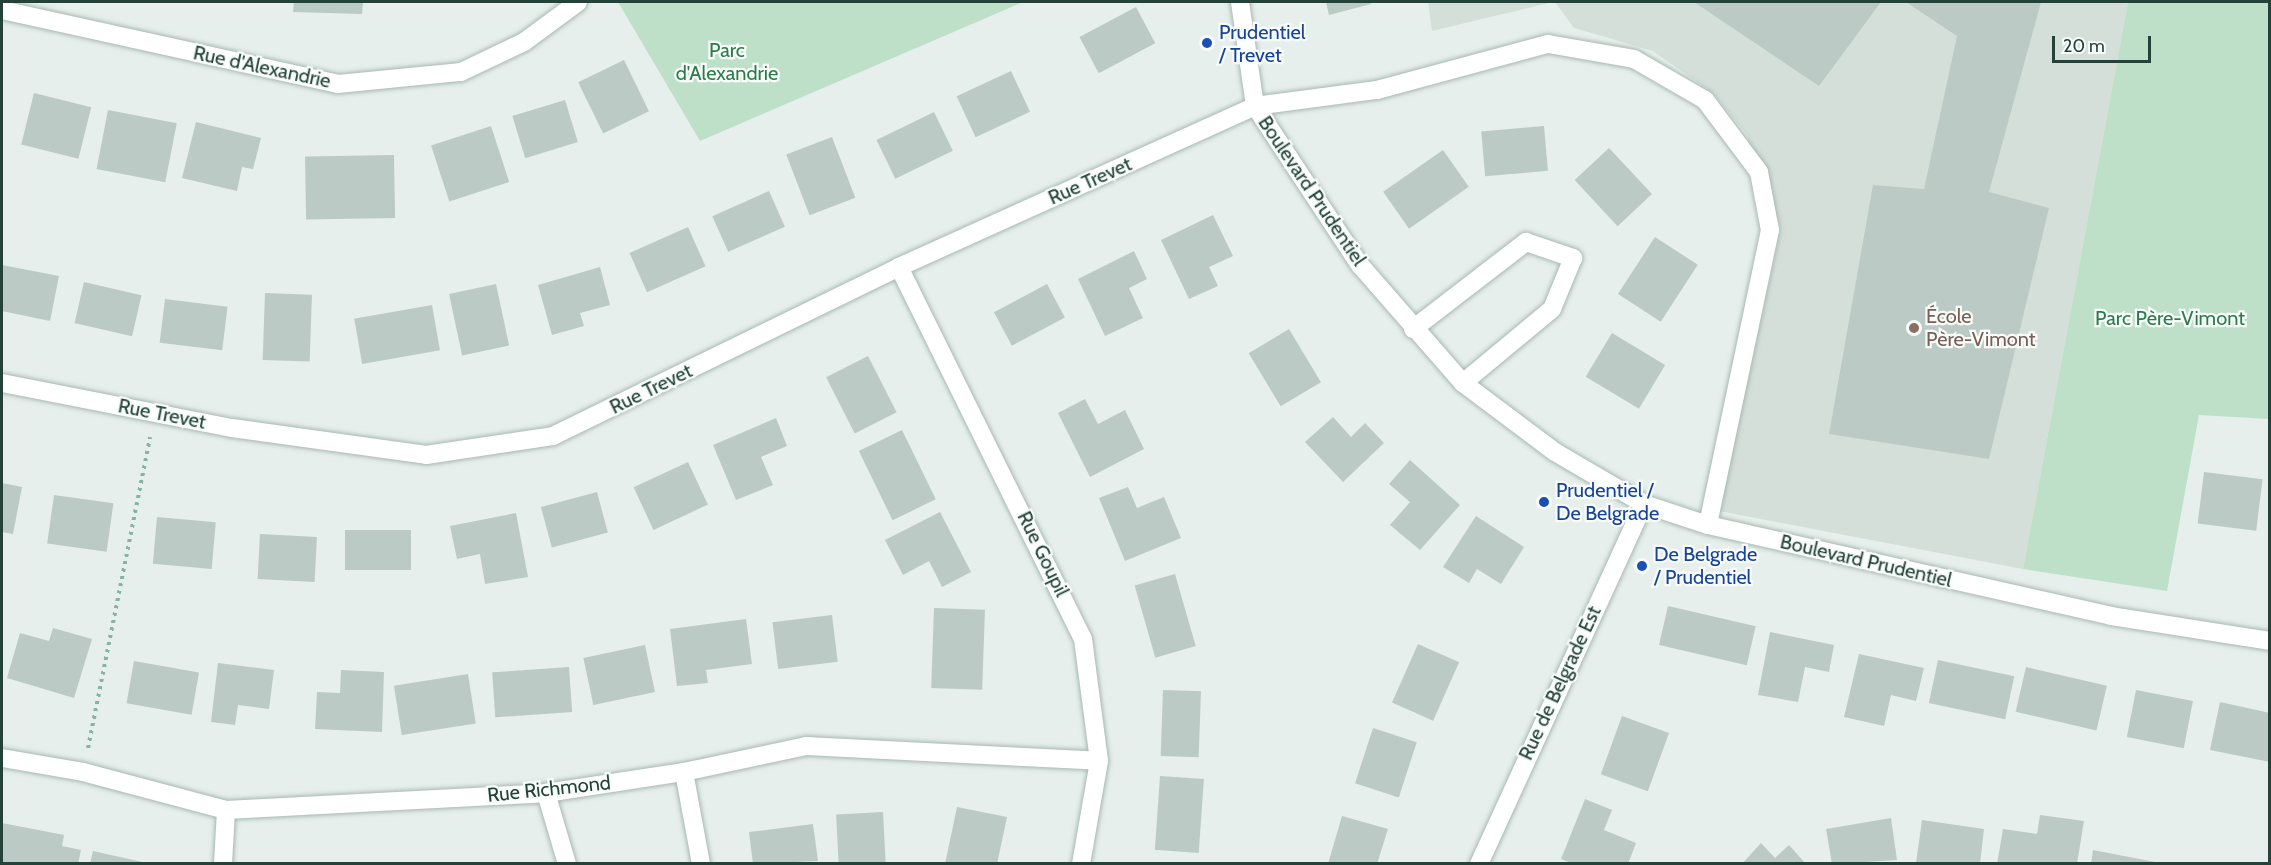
<!DOCTYPE html>
<html>
<head>
<meta charset="utf-8">
<style>
	body { margin:0 }
	#map { position:relative; width:2271px; height:865px; overflow:hidden; background:#e6efeb; font-family:Cabin,sans-serif }
	div>[style] { position:absolute }
	[style*='--x'] { left:calc(var(--x)*1px); top:calc(var(--y)*1px); width:calc(var(--w)*1px); rotate:calc(var(--a)*1deg) }
	.built>* { inset:0; background:#d4dfda }
	.green>* { inset:0; background:#bfe0c8 }
	.building>* { inset:0; background:#bbcac4; transform-origin:0 0 }
	.path>* { height:4px; margin-top:-2px; transform-origin:0; background:repeating-linear-gradient(90deg,#86b3a5 0 3px,transparent 0 7.5px) }
	.roads { filter:drop-shadow(0 0 2px #a8b8b2) drop-shadow(0 0 2px #a8b8b2) }
	.minor>* { height:18px; margin:-9px; padding:0 9px; transform-origin:9px; border-radius:9px; background:#fff }
	.dots>* { width:16px; height:16px; translate:-50% -50%; box-sizing:border-box; border:3px solid #f7fbf9; border-radius:50% }
	span { translate:-50% -50%; white-space:nowrap; text-align:center; line-height:1.15; -webkit-text-stroke:4.5px #f7fbf9; paint-order:stroke }
	.transit-label { font-size:20px; color:#164399 }
	.left { translate:0 -50%; text-align:left }
	.park-label { font-size:20px; color:#2d7a4b }
	.street-label { font-size:20px; color:#24423a }
	.education-label { font-size:20px; color:#785e54 }
	.frame { position:absolute; inset:0; border:3px solid #24423a; pointer-events:none }
	.scale { position:absolute; left:2052px; top:36px; width:99px; height:27px; box-sizing:border-box; border:3px solid #24423a; border-top:0; padding-left:8px; font-size:18px; line-height:21px; white-space:nowrap; color:#24423a; -webkit-text-stroke:4px #f7fbf9; paint-order:stroke }
</style>
</head>
<body>
<div id="map">
	<div class="built">
		<i style="clip-path:polygon(1428px 2px,1553px 2px,1432px 31px)"></i>
		<i style="clip-path:polygon(1555px 2px,2128px 2px,2023px 569px,1719px 511px,1781px 228px,1747px 135px,1714px 94px,1653px 51px,1574px 28px)"></i>
	</div>
	<div class="green">
		<i style="clip-path:polygon(618px 2px,1023px 2px,700px 141px)"></i>
		<i style="clip-path:polygon(2128px 2px,2269px 2px,2269px 419px,2199px 415px,2167px 591px,2023px 569px)"></i>
	</div>
	<div class="building">
		<i style="clip-path:polygon(294px 2px,363px 2px,362px 14px,293px 12px)"></i>
		<i style="clip-path:polygon(1326px 2px,1370px 2px,1371px 4px,1329px 15px)"></i>
		<i style="clip-path:polygon(1694px 2px,1881px 2px,1819px 86px)"></i>
		<i style="clip-path:polygon(1906px 2px,2041px 2px,1989px 192px,2049px 208px,1989px 459px,1829px 434px,1873px 185px,1924px 189px,1957px 36px)"></i>
		<i style="left:1136px;top:7px;width:41px;height:64px;rotate:62deg"></i>
		<i style="left:624px;top:60px;width:57px;height:51px;rotate:64deg"></i>
		<i style="left:1011px;top:71px;width:45px;height:60px;rotate:65deg"></i>
		<i style="left:34px;top:93px;width:59px;height:53px;rotate:14deg"></i>
		<i style="left:565px;top:100px;width:44px;height:55px;rotate:73deg"></i>
		<i style="left:108px;top:110px;width:70px;height:60px;rotate:11deg"></i>
		<i style="left:934px;top:112px;width:43px;height:64px;rotate:64deg"></i>
		<i style="clip-path:polygon(196px 122px,261px 138px,253px 169px,242px 167px,237px 191px,182px 178px)"></i>
		<i style="left:491px;top:126px;width:59px;height:63px;rotate:72deg"></i>
		<i style="left:1544px;top:126px;width:45px;height:63px;rotate:85deg"></i>
		<i style="left:832px;top:137px;width:65px;height:49px;rotate:69deg"></i>
		<i style="left:1609px;top:148px;width:63px;height:47px;rotate:47deg"></i>
		<i style="left:1443px;top:150px;width:45px;height:73px;rotate:55deg"></i>
		<i style="left:394px;top:155px;width:63px;height:89px;rotate:89deg"></i>
		<i style="left:769px;top:191px;width:39px;height:62px;rotate:66deg"></i>
		<i style="clip-path:polygon(1213px 215px,1233px 256px,1209px 267px,1218px 286px,1189px 299px,1161px 240px)"></i>
		<i style="left:688px;top:227px;width:43px;height:64px;rotate:66deg"></i>
		<i style="left:1655px;top:237px;width:51px;height:68px;rotate:33deg"></i>
		<i style="clip-path:polygon(1134px 251px,1147px 279px,1129px 288px,1143px 318px,1105px 336px,1078px 279px)"></i>
		<i style="clip-path:polygon(2px 265px,59px 276px,50px 321px,2px 311px)"></i>
		<i style="clip-path:polygon(600px 267px,610px 305px,580px 313px,584px 326px,552px 335px,538px 285px)"></i>
		<i style="left:84px;top:282px;width:59px;height:42px;rotate:13deg"></i>
		<i style="left:496px;top:284px;width:63px;height:48px;rotate:78deg"></i>
		<i style="left:1047px;top:284px;width:38px;height:60px;rotate:62deg"></i>
		<i style="left:265px;top:293px;width:47px;height:67px;rotate:2deg"></i>
		<i style="left:165px;top:299px;width:63px;height:44px;rotate:7deg"></i>
		<i style="left:432px;top:305px;width:46px;height:79px;rotate:80deg"></i>
		<i style="left:1289px;top:329px;width:62px;height:47px;rotate:59deg"></i>
		<i style="left:1612px;top:333px;width:62px;height:51px;rotate:31deg"></i>
		<i style="left:868px;top:356px;width:63px;height:47px;rotate:63deg"></i>
		<i style="clip-path:polygon(1085px 399px,1098px 424px,1125px 410px,1144px 449px,1090px 477px,1058px 413px)"></i>
		<i style="clip-path:polygon(1333px 417px,1351px 437px,1365px 423px,1384px 443px,1343px 482px,1305px 442px)"></i>
		<i style="clip-path:polygon(776px 418px,787px 446px,761px 457px,773px 485px,736px 500px,713px 445px)"></i>
		<i style="left:902px;top:430px;width:77px;height:48px;rotate:64deg"></i>
		<i style="clip-path:polygon(1410px 460px,1460px 505px,1420px 550px,1390px 525px,1410px 502px,1389px 484px)"></i>
		<i style="left:688px;top:462px;width:47px;height:60px;rotate:65deg"></i>
		<i style="left:2204px;top:472px;width:59px;height:52px;rotate:7deg"></i>
		<i style="clip-path:polygon(2px 483px,22px 487px,13px 534px,2px 532px)"></i>
		<i style="clip-path:polygon(1128px 487px,1137px 508px,1164px 497px,1181px 538px,1125px 561px,1099px 498px)"></i>
		<i style="left:597px;top:492px;width:42px;height:58px;rotate:75deg"></i>
		<i style="left:54px;top:495px;width:60px;height:49px;rotate:8deg"></i>
		<i style="clip-path:polygon(940px 512px,971px 572px,942px 587px,929px 561px,903px 575px,885px 540px)"></i>
		<i style="clip-path:polygon(516px 513px,528px 577px,485px 584px,480px 554px,457px 559px,450px 526px)"></i>
		<i style="clip-path:polygon(1476px 516px,1524px 547px,1501px 584px,1477px 569px,1469px 583px,1443px 567px)"></i>
		<i style="left:157px;top:517px;width:59px;height:47px;rotate:5deg"></i>
		<i style="left:345px;top:530px;width:66px;height:40px"></i>
		<i style="left:260px;top:534px;width:57px;height:45px;rotate:3deg"></i>
		<i style="left:1175px;top:574px;width:75px;height:42px;rotate:74deg"></i>
		<i style="left:1668px;top:606px;width:90px;height:40px;rotate:13deg"></i>
		<i style="left:934px;top:608px;width:51px;height:80px;rotate:2deg"></i>
		<i style="left:832px;top:615px;width:47px;height:60px;rotate:83deg"></i>
		<i style="clip-path:polygon(746px 619px,752px 664px,706px 670px,708px 683px,677px 686px,670px 629px)"></i>
		<i style="clip-path:polygon(53px 628px,92px 639px,74px 698px,7px 678px,20px 633px,49px 641px)"></i>
		<i style="clip-path:polygon(1770px 632px,1834px 645px,1829px 672px,1805px 667px,1798px 702px,1758px 695px)"></i>
		<i style="left:1418px;top:644px;width:45px;height:64px;rotate:24deg"></i>
		<i style="left:645px;top:645px;width:48px;height:63px;rotate:78deg"></i>
		<i style="clip-path:polygon(1859px 654px,1924px 668px,1916px 701px,1891px 695px,1884px 726px,1844px 717px)"></i>
		<i style="left:1938px;top:660px;width:78px;height:44px;rotate:12deg"></i>
		<i style="left:134px;top:661px;width:66px;height:43px;rotate:10deg"></i>
		<i style="clip-path:polygon(218px 663px,274px 670px,269px 709px,238px 705px,235px 725px,211px 722px)"></i>
		<i style="left:569px;top:667px;width:45px;height:77px;rotate:86deg"></i>
		<i style="left:2026px;top:667px;width:83px;height:46px;rotate:13deg"></i>
		<i style="clip-path:polygon(341px 670px,384px 672px,382px 732px,315px 729px,317px 692px,340px 693px)"></i>
		<i style="left:468px;top:674px;width:50px;height:75px;rotate:81deg"></i>
		<i style="left:1163px;top:690px;width:38px;height:66px;rotate:2deg"></i>
		<i style="left:2136px;top:690px;width:58px;height:48px;rotate:11deg"></i>
		<i style="clip-path:polygon(2220px 702px,2270px 713px,2270px 762px,2210px 750px)"></i>
		<i style="left:1622px;top:716px;width:50px;height:62px;rotate:20deg"></i>
		<i style="left:1373px;top:728px;width:46px;height:58px;rotate:18deg"></i>
		<i style="left:1160px;top:776px;width:44px;height:74px;rotate:4deg"></i>
		<i style="clip-path:polygon(1585px 799px,1612px 810px,1604px 830px,1636px 843px,1628px 864px,1574px 864px,1561px 859px)"></i>
		<i style="clip-path:polygon(957px 807px,1007px 817px,997px 864px,945px 864px)"></i>
		<i style="left:883px;top:812px;width:52px;height:47px;rotate:87deg"></i>
		<i style="clip-path:polygon(2040px 815px,2084px 821px,2077px 864px,1997px 864px,2003px 829px,2037px 834px)"></i>
		<i style="clip-path:polygon(1342px 816px,1388px 829px,1377px 864px,1328px 864px)"></i>
		<i style="clip-path:polygon(1891px 818px,1897px 860px,1832px 864px,1826px 829px)"></i>
		<i style="clip-path:polygon(1922px 820px,1984px 829px,1980px 864px,1916px 863px)"></i>
		<i style="clip-path:polygon(2px 823px,64px 835px,62px 846px,81px 850px,78px 864px,2px 864px)"></i>
		<i style="clip-path:polygon(813px 824px,818px 861px,753px 864px,749px 832px)"></i>
		<i style="clip-path:polygon(1761px 843px,1775px 858px,1789px 845px,1806px 864px,1742px 864px)"></i>
		<i style="clip-path:polygon(2093px 850px,2155px 862px,2155px 864px,2091px 864px)"></i>
		<i style="clip-path:polygon(93px 851px,147px 863px,147px 864px,90px 864px)"></i>
	</div>
	<div class="path">
		<i style="--x:88;--y:748;--w:317;--a:-78.7"></i>
	</div>
	<div class="roads">
		<div class="minor">
			<i style="--x:1240;--y:2;--w:105;--a:81.8"></i>
			<i style="--x:1255;--y:106;--w:191;--a:56.6"></i>
			<i style="--x:1360;--y:265;--w:157;--a:48.9"></i>
			<i style="--x:1463;--y:383;--w:115;--a:36.9"></i>
			<i style="--x:1555;--y:452;--w:103;--a:30.3"></i>
			<i style="--x:1644;--y:504;--w:67;--a:18.2"></i>
			<i style="--x:1708;--y:525;--w:413;--a:12.7"></i>
			<i style="--x:2111;--y:616;--w:161;--a:8.9"></i>
			<i style="--x:2;--y:10;--w:344;--a:12.4"></i>
			<i style="--x:338;--y:84;--w:124;--a:-5.6"></i>
			<i style="--x:461;--y:72;--w:70;--a:-25.5"></i>
			<i style="--x:524;--y:42;--w:67;--a:-36.5"></i>
			<i style="--x:899;--y:267;--w:415;--a:63.7"></i>
			<i style="--x:1083;--y:639;--w:123;--a:82.5"></i>
			<i style="--x:1099;--y:761;--w:105;--a:99.9"></i>
			<i style="--x:1413;--y:329;--w:143;--a:-37.6"></i>
			<i style="--x:1526;--y:242;--w:50;--a:18.8"></i>
			<i style="--x:1573;--y:258;--w:55;--a:112.4"></i>
			<i style="--x:1552;--y:309;--w:116;--a:140.3"></i>
			<i style="--x:2;--y:383;--w:234;--a:11.1"></i>
			<i style="--x:232;--y:428;--w:196;--a:7.9"></i>
			<i style="--x:426;--y:455;--w:128;--a:-8.5"></i>
			<i style="--x:553;--y:436;--w:385;--a:-26"></i>
			<i style="--x:899;--y:267;--w:391;--a:-24.3"></i>
			<i style="--x:1255;--y:106;--w:123;--a:-7.5"></i>
			<i style="--x:1377;--y:90;--w:177;--a:-15.1"></i>
			<i style="--x:1548;--y:44;--w:87;--a:9.9"></i>
			<i style="--x:1634;--y:59;--w:82;--a:30"></i>
			<i style="--x:1705;--y:100;--w:90;--a:53.1"></i>
			<i style="--x:1759;--y:172;--w:59;--a:79.3"></i>
			<i style="--x:1770;--y:230;--w:301;--a:101.9"></i>
			<i style="--x:2;--y:758;--w:82;--a:9.8"></i>
			<i style="--x:83;--y:772;--w:148;--a:14.9"></i>
			<i style="--x:226;--y:810;--w:320;--a:-3"></i>
			<i style="--x:546;--y:793;--w:140;--a:-8.7"></i>
			<i style="--x:684;--y:772;--w:125;--a:-12"></i>
			<i style="--x:806;--y:746;--w:293;--a:2.9"></i>
			<i style="--x:684;--y:772;--w:94;--a:79.5"></i>
			<i style="--x:546;--y:793;--w:74;--a:73.5"></i>
			<i style="--x:223;--y:864;--w:54;--a:-86.8"></i>
			<i style="--x:1479;--y:864;--w:396;--a:-65.4"></i>
		</div>
	</div>
	<div class="dots">
		<i style="left:1207px;top:43px;background:#1a4fb4"></i>
		<i style="left:1914px;top:328px;background:#8d6e63"></i>
		<i style="left:1544px;top:502px;background:#1a4fb4"></i>
		<i style="left:1642px;top:566px;background:#1a4fb4"></i>
	</div>
	<div class="transit-label">
		<span class="left" style="left:1219px;top:44px">Prudentiel<br>/ Trevet</span>
		<span class="left" style="left:1556px;top:502px">Prudentiel /<br>De Belgrade</span>
		<span class="left" style="left:1654px;top:566px">De Belgrade<br>/ Prudentiel</span>
	</div>
	<div class="park-label">
		<span style="left:727px;top:62px">Parc<br>d'Alexandrie</span>
		<span style="left:2170px;top:318px">Parc Père-Vimont</span>
	</div>
	<div class="street-label">
		<span style="left:262px;top:67px;rotate:12deg">Rue d'Alexandrie</span>
		<span style="left:1090px;top:181px;rotate:-24deg">Rue Trevet</span>
		<span style="left:1312px;top:191px;rotate:56deg">Boulevard Prudentiel</span>
		<span style="left:651px;top:389px;rotate:-26deg">Rue Trevet</span>
		<span style="left:162px;top:414px;rotate:11deg">Rue Trevet</span>
		<span style="left:1043px;top:554px;rotate:64deg">Rue Goupil</span>
		<span style="left:1866px;top:561px;rotate:13deg">Boulevard Prudentiel</span>
		<span style="left:1560px;top:683px;rotate:-65deg">Rue de Belgrade Est</span>
		<span style="left:549px;top:789px;rotate:-6deg">Rue Richmond</span>
	</div>
	<div class="education-label">
		<span class="left" style="left:1926px;top:328px">École<br>Père-Vimont</span>
	</div>
	<div class="frame"></div>
	<div class="scale">20 m</div>
</div>
</body>
</html>
